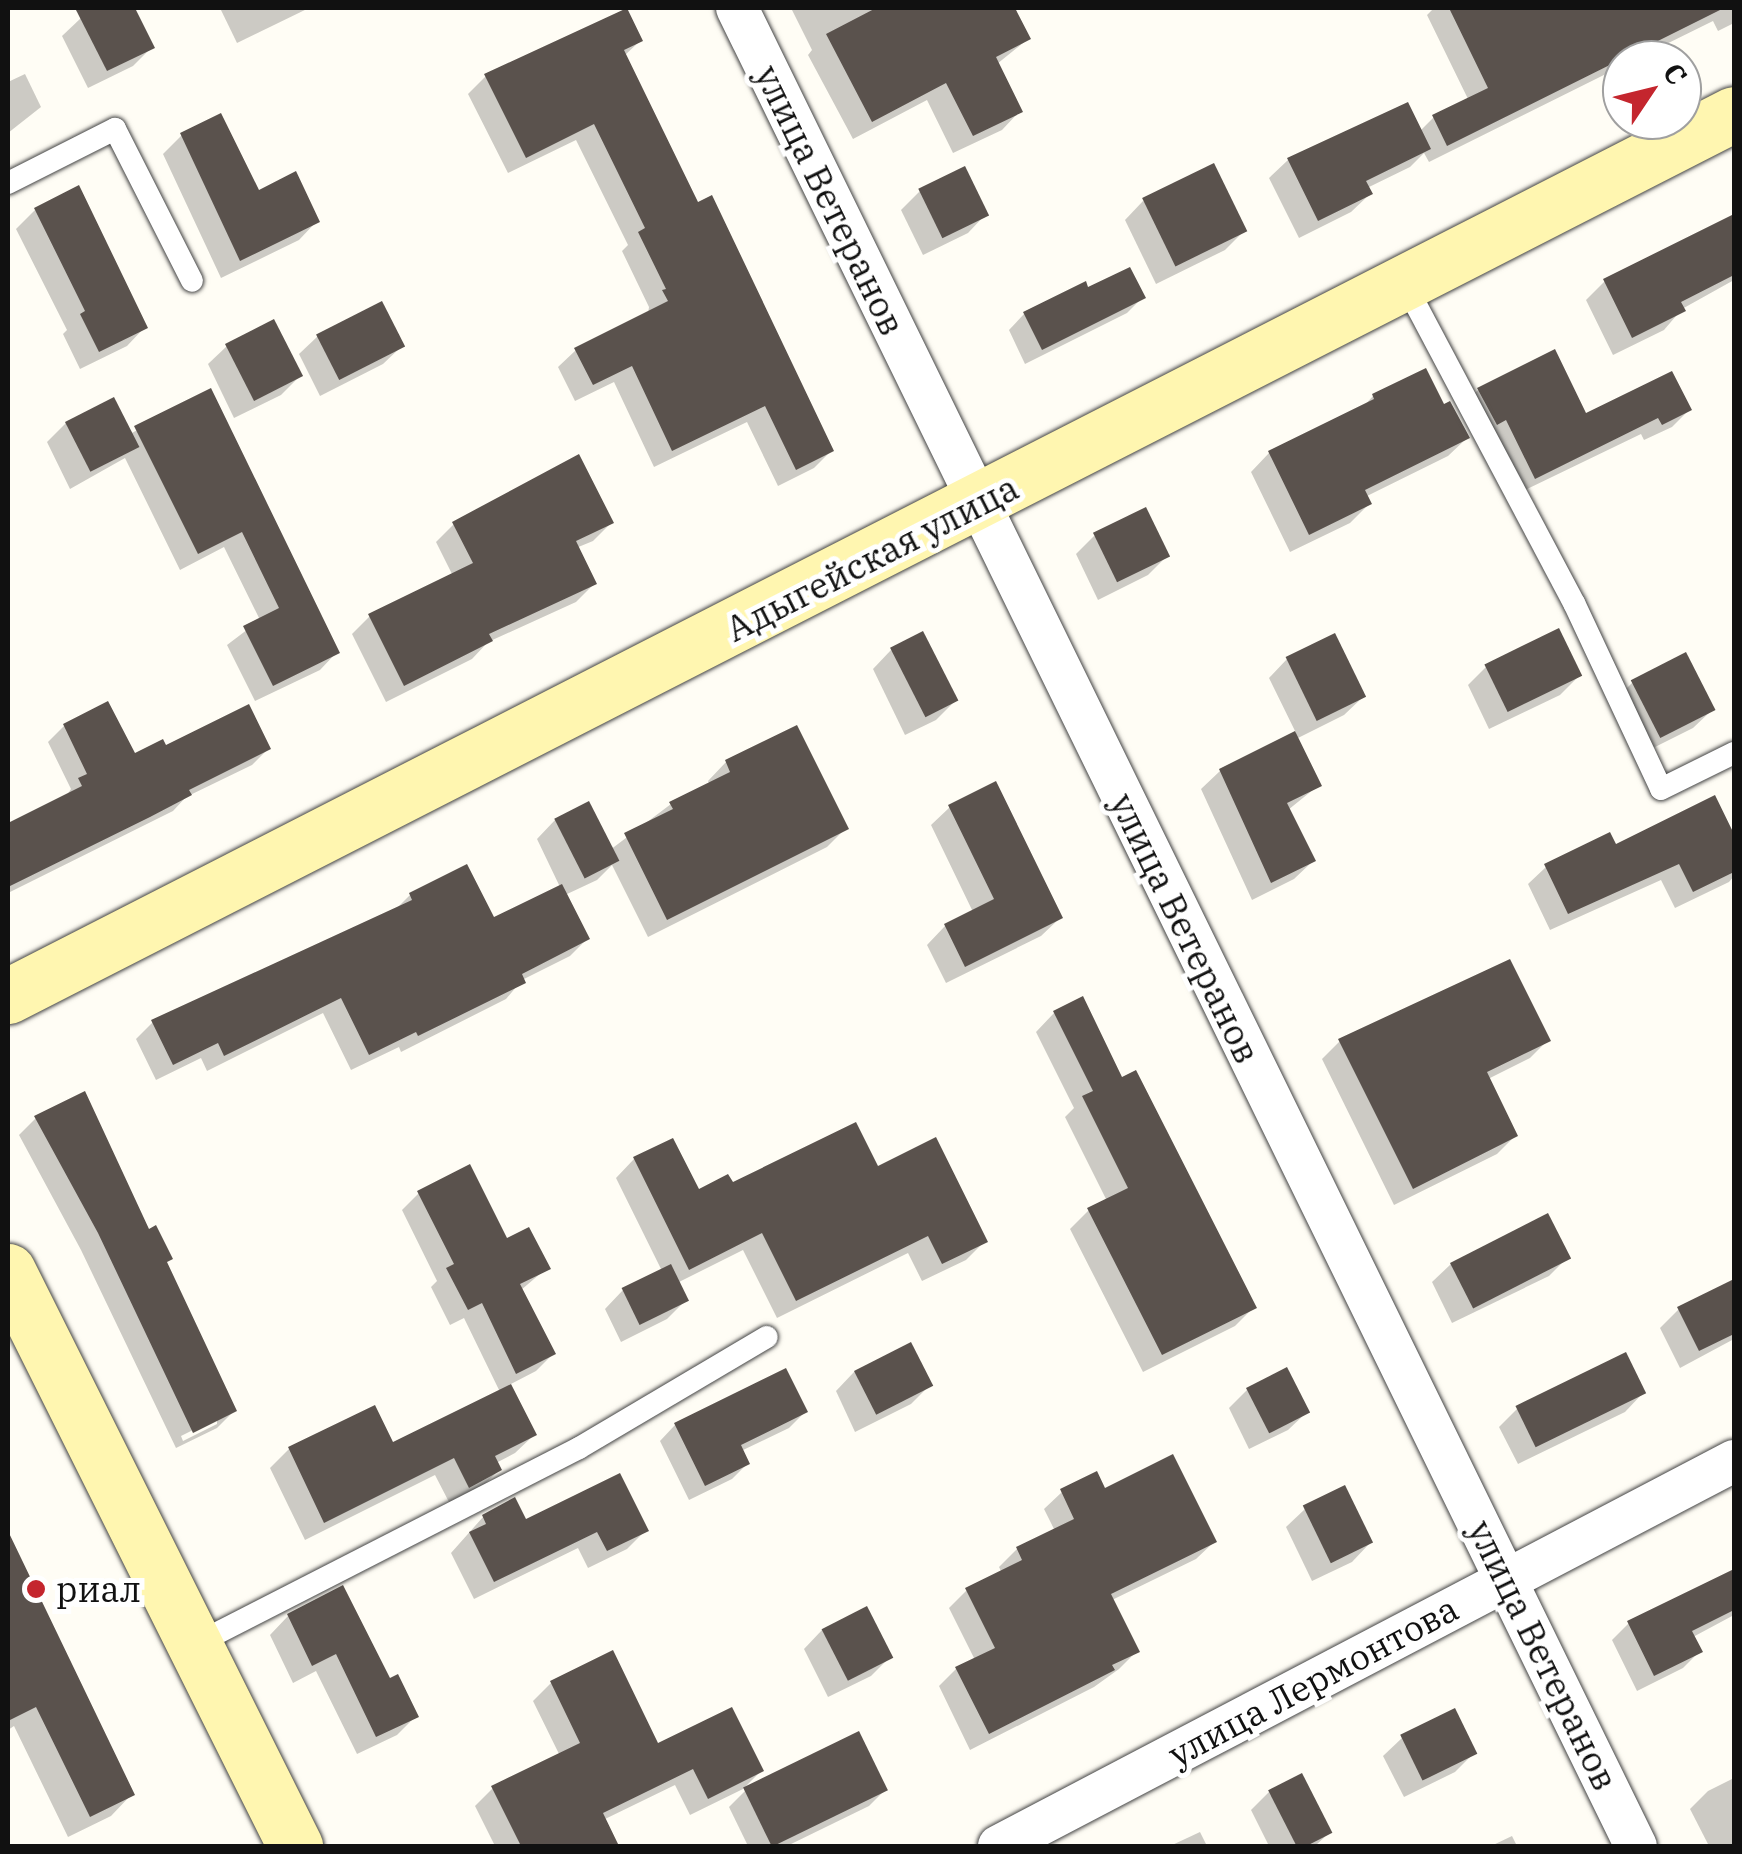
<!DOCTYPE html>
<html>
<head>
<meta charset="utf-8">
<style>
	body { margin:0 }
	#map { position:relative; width:1742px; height:1854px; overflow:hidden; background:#fffdf5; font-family:"IBM Plex Serif",serif }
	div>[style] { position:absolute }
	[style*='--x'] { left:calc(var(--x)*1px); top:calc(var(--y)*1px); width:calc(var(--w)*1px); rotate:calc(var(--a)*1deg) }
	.shadow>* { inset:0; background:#0003 }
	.building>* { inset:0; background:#5a524d; transform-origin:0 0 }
	.roads { filter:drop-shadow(0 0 2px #444) drop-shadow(0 0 2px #444) }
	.lane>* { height:22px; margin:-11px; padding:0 11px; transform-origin:11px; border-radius:11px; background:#fff }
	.street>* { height:42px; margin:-21px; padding:0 21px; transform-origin:21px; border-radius:21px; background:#fff }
	.secondary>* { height:55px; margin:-27.5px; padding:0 27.5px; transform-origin:27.5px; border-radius:27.5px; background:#fff6b0 }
	.dots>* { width:28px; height:28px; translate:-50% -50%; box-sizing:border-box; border:5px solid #fff; border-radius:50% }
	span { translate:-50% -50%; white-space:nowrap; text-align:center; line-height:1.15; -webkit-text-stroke:10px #fff; paint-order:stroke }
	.street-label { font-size:35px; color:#111 }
	.poi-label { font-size:35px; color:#111 }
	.left { translate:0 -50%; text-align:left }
	.frame { position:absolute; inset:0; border:10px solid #111; pointer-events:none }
	.north { position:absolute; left:1602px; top:40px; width:100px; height:100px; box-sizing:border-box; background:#fff; border:2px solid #a0a0a0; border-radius:50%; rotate:55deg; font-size:28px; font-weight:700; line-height:40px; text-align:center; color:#111 }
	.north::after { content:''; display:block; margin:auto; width:35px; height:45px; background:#c4262e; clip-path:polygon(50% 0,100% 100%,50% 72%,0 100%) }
</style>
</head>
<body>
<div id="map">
	<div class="shadow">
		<i style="clip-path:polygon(101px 8px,132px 8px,152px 47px,133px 66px,88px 88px,62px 36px,81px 18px)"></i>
		<i style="clip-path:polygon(220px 8px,309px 8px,237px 43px)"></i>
		<i style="clip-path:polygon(791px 8px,1012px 8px,1028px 39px,997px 64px,1020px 111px,1002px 130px,953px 153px,927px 100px,853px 139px,808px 55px,812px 50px)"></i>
		<i style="clip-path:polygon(1434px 8px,1734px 8px,1734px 23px,1718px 31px,1713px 21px,1634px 60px,1622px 60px,1622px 66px,1429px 162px,1424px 153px,1410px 167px,1367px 188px,1370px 194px,1351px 212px,1299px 238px,1269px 178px,1288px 160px,1420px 131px,1433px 118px,1469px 101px,1427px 15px)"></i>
		<i style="clip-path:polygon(640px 41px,624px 56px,697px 205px,831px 451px,814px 468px,778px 486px,747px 422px,654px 467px,614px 382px,575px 401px,558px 367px,576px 350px,648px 314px,649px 307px,622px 251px,628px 245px,576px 140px,508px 173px,468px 94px,486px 76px)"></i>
		<i style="clip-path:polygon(25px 74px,41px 107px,8px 133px,8px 82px)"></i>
		<i style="clip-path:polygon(182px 135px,257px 193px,317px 221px,299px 240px,221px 278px,163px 154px)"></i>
		<i style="clip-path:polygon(920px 191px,986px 214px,968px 233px,923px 255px,901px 210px)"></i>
		<i style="clip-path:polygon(1143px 201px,1244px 231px,1225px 250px,1156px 284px,1125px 220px)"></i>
		<i style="clip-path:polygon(35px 210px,145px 327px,127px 346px,80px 369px,63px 334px,67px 330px,16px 229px)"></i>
		<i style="clip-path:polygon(1728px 220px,1734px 233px,1734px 280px,1682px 309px,1664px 330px,1613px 355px,1586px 300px,1605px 281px)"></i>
		<i style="clip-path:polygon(1087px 291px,1142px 298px,1127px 313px,1025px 364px,1009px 330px,1024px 314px)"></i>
		<i style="clip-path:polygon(318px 336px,402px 346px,383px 364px,320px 396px,299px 354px)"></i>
		<i style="clip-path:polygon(227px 346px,300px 376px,281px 395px,234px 418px,208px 364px)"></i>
		<i style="clip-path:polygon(1478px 390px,1585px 417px,1689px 410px,1672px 427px,1644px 440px,1641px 434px,1517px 494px,1461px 407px)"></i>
		<i style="clip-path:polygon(209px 391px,337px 652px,320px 670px,255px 701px,227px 645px,260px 620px,224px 547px,180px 570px,125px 458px,70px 489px,47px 442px,66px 423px,130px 434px)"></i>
		<i style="clip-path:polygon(1373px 396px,1443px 407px,1467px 438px,1448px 456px,1365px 497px,1369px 504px,1350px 523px,1290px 552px,1251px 472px,1269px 453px,1362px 408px)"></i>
		<i style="clip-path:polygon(611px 523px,593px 541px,576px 548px,594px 584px,576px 602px,488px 642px,472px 659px,386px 702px,352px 634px,370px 616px,453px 576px,436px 542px,454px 524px)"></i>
		<i style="clip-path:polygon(1094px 536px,1167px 556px,1148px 575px,1098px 600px,1076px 554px)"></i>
		<i style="clip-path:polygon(891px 650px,955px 701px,936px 720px,905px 735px,873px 669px)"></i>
		<i style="clip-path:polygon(1287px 659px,1363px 697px,1344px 715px,1296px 739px,1319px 785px,1288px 810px,1313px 861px,1294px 879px,1252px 900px,1201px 789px,1220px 771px,1296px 733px,1269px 678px)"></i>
		<i style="clip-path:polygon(1486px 667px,1579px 676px,1560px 695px,1489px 729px,1468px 685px)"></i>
		<i style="clip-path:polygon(1633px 682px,1712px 710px,1693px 728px,1641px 754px,1614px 701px)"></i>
		<i style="clip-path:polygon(64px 726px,133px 756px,165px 748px,268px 749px,252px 765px,186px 797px,173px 811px,8px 893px,8px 826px,65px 798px,71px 789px,48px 742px)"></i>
		<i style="clip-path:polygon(726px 762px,846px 828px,827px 847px,648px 937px,612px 865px,597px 880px,565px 895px,587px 939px,570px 956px,522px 980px,506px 999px,401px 1052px,399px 1047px,351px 1070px,323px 1013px,207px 1071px,201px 1058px,156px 1080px,136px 1039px,153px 1022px,394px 911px,410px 895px,492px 920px,560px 887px,537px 839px,555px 820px,610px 850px,671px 804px,710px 785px,708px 781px)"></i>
		<i style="clip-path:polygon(1714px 799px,1734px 839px,1734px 876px,1729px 882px,1675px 908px,1661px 880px,1550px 930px,1528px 884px,1546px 867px,1615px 848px)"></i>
		<i style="clip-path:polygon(950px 807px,1060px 918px,1041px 936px,946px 983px,927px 945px,945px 926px,973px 912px,931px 825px)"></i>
		<i style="clip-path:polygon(1054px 1013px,1121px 1080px,1254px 1307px,1235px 1326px,1143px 1372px,1070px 1229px,1089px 1210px,1107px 1201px,1065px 1117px,1074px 1108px,1036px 1032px)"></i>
		<i style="clip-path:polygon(1548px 1040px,1530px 1058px,1488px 1079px,1515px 1136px,1497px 1154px,1394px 1205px,1322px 1059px,1340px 1041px)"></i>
		<i style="clip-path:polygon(evenodd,36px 1118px,148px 1232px,234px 1411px,217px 1428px,176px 1448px,81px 1250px,19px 1135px,36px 1118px,217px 1418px,217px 1424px,183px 1441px,181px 1436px,217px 1418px)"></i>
		<i style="clip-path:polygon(634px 1159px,698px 1192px,876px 1170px,985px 1241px,966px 1260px,922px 1281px,908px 1253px,777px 1318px,743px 1250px,677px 1283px,686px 1300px,667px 1319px,621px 1342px,605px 1309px,623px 1290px,662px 1271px,616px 1178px)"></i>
		<i style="clip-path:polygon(419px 1193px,547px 1268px,521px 1290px,553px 1354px,536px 1371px,509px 1385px,534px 1435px,515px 1453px,496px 1463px,499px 1470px,480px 1489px,450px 1504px,435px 1475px,305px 1540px,270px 1468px,289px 1449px,392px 1445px,500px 1392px,464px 1318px,450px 1325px,431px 1287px,437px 1281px,402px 1210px)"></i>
		<i style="clip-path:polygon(1568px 1257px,1549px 1276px,1452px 1323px,1432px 1282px,1451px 1264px)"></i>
		<i style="clip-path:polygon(1728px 1285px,1734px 1299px,1734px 1339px,1680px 1368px,1660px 1328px,1679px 1309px)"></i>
		<i style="clip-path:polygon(854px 1372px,930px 1385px,911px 1404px,855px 1432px,836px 1391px)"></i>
		<i style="clip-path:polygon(1248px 1389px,1307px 1412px,1288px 1430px,1249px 1449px,1229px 1408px)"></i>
		<i style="clip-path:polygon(1643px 1393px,1625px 1412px,1518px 1464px,1499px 1427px,1518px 1408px)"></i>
		<i style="clip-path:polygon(805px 1412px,789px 1428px,741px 1451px,747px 1464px,732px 1479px,689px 1500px,660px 1441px,675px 1425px)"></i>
		<i style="clip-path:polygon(1104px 1491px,1214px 1542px,1196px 1559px,1112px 1600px,1137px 1651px,1119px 1669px,1094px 1687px,970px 1750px,939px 1686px,956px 1669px,975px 1660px,949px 1608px,966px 1591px,1002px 1573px,999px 1567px,1017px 1549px,1055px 1531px,1044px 1509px,1062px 1492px)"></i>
		<i style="clip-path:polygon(1305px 1509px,1370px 1543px,1352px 1562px,1312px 1581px,1286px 1527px)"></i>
		<i style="clip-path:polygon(483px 1517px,525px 1523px,646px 1530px,627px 1549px,588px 1568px,578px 1548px,474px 1599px,451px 1553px)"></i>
		<i style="clip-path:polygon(8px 1537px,132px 1794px,111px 1816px,68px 1837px,14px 1726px,8px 1730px)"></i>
		<i style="clip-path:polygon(1734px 1572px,1734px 1615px,1693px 1637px,1700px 1651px,1683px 1668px,1637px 1691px,1612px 1640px,1629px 1623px)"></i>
		<i style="clip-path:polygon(288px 1616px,388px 1681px,416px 1716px,397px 1735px,357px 1754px,316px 1671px,293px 1683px,270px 1635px)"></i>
		<i style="clip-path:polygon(822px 1630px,890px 1657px,871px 1676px,828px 1697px,804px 1649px)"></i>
		<i style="clip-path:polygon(551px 1683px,657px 1746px,761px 1771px,743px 1789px,690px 1815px,675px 1785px,603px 1820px,613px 1846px,495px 1846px,475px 1806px,493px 1788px,560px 1756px,533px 1701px)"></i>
		<i style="clip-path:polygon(1402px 1738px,1474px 1753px,1455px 1772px,1404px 1797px,1383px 1756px)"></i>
		<i style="clip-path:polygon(1734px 1778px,1734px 1846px,1709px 1846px,1690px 1809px,1708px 1791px)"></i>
		<i style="clip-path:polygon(885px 1790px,869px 1806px,787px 1846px,748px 1846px,729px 1807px,745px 1791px)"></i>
		<i style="clip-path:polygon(1270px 1791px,1329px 1833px,1315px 1846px,1269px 1846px,1251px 1810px)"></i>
		<i style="clip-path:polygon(1200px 1832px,1207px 1846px,1170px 1846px)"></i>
		<i style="clip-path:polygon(1512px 1836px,1517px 1846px,1491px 1846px)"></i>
	</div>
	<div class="building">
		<i style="clip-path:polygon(75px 8px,135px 8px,155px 48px,107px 71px)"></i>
		<i style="clip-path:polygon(627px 8px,643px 41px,624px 50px,698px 202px,712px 195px,834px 451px,796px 470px,765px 406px,672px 451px,632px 366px,593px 385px,574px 348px,668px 301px,662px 290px,666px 289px,638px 232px,645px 228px,594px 124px,526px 158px,484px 74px)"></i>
		<i style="clip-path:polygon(876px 8px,1015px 8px,1031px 39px,996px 57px,1023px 112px,973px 136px,946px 83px,872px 122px,826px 34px)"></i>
		<i style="clip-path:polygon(1449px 8px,1724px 8px,1447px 146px,1432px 115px,1488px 88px)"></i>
		<i style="clip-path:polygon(1408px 102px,1431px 149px,1366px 181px,1373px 194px,1318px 221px,1287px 158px)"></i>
		<i style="clip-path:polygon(221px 113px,259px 190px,296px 171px,320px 222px,240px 261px,180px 133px)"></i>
		<i style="left:1214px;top:163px;width:76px;height:80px;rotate:64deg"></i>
		<i style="left:965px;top:166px;width:55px;height:52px;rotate:64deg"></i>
		<i style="clip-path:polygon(79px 185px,148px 328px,99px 352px,80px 314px,85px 311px,34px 208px)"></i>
		<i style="clip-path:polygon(1734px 214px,1734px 275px,1681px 302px,1686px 311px,1632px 338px,1603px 279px)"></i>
		<i style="clip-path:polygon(1130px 267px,1146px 298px,1042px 350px,1023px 312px,1086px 281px,1088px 287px)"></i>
		<i style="left:382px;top:301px;width:51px;height:74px;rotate:63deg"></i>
		<i style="left:274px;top:319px;width:64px;height:55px;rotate:63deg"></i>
		<i style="clip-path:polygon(1555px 349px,1586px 413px,1672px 371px,1692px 410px,1662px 425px,1658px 418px,1535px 479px,1506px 420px,1497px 425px,1477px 388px)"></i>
		<i style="clip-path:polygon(1426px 368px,1444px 404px,1450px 401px,1470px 438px,1365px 490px,1372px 504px,1309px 535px,1268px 451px,1374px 399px,1372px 394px)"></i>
		<i style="clip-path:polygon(211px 388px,340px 653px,273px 686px,243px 626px,279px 608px,242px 532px,198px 554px,134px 426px)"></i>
		<i style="left:114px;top:397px;width:56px;height:55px;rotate:63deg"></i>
		<i style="clip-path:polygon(579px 454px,614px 523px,576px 541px,597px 584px,489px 634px,493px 641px,404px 686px,368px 614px,473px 563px,452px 522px)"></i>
		<i style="left:1146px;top:507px;width:55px;height:59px;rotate:64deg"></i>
		<i style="left:1559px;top:628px;width:53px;height:83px;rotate:64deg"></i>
		<i style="left:923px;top:631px;width:78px;height:37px;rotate:63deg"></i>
		<i style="left:1335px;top:633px;width:71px;height:55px;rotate:64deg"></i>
		<i style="left:1686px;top:652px;width:65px;height:62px;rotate:63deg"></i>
		<i style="clip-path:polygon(108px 701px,135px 753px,163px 739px,166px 745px,249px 704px,271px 749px,189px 790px,192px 795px,150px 817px,8px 887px,8px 823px,82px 786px,78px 778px,87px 774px,63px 724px)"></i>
		<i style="clip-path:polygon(797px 725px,849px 829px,667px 920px,624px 833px,673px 809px,669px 802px,730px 772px,725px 760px)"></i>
		<i style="clip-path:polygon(1295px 731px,1322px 786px,1287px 803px,1316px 861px,1271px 883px,1219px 769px)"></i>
		<i style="clip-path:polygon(996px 781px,1063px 918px,965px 967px,944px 924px,994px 899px,948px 805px)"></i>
		<i style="clip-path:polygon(1715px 795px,1734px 834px,1734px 872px,1693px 892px,1679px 864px,1568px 914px,1544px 864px,1610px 832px,1616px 844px)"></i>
		<i style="left:589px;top:801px;width:67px;height:39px;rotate:63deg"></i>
		<i style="clip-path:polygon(467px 864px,494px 917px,562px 884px,590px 939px,522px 974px,526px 983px,418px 1036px,416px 1032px,369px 1055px,341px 998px,224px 1056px,218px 1043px,173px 1065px,151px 1020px,412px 900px,409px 893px)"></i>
		<i style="clip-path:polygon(1510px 959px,1551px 1041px,1487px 1072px,1518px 1136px,1413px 1189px,1338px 1039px)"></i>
		<i style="clip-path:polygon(1083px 996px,1122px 1077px,1136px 1070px,1257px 1308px,1162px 1355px,1087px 1208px,1128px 1188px,1082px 1096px,1093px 1091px,1053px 1011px)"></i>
		<i style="clip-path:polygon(85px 1091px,149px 1229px,156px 1225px,173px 1259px,167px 1262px,237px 1411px,193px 1433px,98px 1233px,34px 1116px)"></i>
		<i style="clip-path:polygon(856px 1122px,878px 1166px,936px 1137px,988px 1242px,942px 1264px,928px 1236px,796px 1301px,762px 1233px,689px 1270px,633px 1157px,673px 1138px,699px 1189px,728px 1174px,733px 1182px)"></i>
		<i style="clip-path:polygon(470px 1164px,507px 1238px,529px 1227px,551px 1269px,520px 1284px,556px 1354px,516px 1374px,482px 1303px,468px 1310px,446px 1268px,454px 1264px,417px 1191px)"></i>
		<i style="left:1548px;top:1213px;width:51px;height:110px;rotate:63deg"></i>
		<i style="left:671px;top:1264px;width:41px;height:55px;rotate:64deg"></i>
		<i style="clip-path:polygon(1734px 1279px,1734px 1334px,1699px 1351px,1677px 1307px)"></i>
		<i style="left:911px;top:1342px;width:49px;height:64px;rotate:63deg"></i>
		<i style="left:1626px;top:1352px;width:46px;height:123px;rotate:64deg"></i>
		<i style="left:1287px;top:1367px;width:51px;height:46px;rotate:63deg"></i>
		<i style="clip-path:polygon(786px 1368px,808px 1412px,741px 1445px,750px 1464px,705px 1486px,674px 1423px)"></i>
		<i style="clip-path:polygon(511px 1384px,537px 1435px,495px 1456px,502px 1470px,469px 1488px,454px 1458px,324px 1523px,288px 1447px,375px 1405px,393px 1442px)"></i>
		<i style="clip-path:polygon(1173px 1454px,1217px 1542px,1111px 1594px,1140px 1652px,1112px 1665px,1115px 1670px,989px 1734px,955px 1667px,995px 1648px,965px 1588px,1022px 1560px,1016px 1547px,1074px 1519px,1060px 1489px,1097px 1471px,1105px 1488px)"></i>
		<i style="clip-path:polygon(620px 1473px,649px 1531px,607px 1551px,597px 1532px,494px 1582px,469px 1532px,486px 1524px,482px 1515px,515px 1497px,526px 1519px)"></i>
		<i style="left:1345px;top:1485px;width:64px;height:47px;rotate:64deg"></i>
		<i style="clip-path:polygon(8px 1531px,135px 1795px,90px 1817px,36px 1707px,8px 1721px)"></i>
		<i style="clip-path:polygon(1734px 1569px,1734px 1610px,1692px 1631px,1703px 1652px,1654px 1676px,1627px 1621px)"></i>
		<i style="clip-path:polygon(343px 1585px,390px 1678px,398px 1674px,419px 1717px,376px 1737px,336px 1654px,312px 1666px,287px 1614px)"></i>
		<i style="left:867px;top:1606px;width:58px;height:51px;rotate:63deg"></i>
		<i style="clip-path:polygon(613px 1650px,658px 1743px,732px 1707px,764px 1771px,708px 1799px,693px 1769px,603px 1813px,619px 1846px,521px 1846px,491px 1786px,580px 1743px,550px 1681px)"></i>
		<i style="left:1455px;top:1708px;width:51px;height:61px;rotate:64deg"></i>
		<i style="left:859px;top:1731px;width:66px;height:129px;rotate:64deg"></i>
		<i style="left:1302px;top:1773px;width:67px;height:38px;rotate:63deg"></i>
	</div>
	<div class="roads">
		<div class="lane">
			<i style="--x:8;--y:183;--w:120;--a:-26.8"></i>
			<i style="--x:115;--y:129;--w:170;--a:63.1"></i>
			<i style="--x:1405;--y:284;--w:361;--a:62.1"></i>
			<i style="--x:1574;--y:603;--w:205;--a:64.9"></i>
			<i style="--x:1661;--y:789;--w:81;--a:-26.3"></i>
			<i style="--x:194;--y:1645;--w:432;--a:-27.1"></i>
			<i style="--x:579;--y:1448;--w:218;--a:-30.6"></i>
		</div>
		<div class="street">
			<i style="--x:737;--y:8;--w:2046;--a:63.94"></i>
			<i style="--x:999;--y:1846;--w:830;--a:-27.65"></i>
		</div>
		<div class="secondary">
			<i style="--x:8;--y:996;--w:1938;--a:-27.07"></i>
			<i style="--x:8;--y:1271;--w:643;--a:63.47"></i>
		</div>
	</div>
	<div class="dots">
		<i style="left:36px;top:1589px;background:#c4262e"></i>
	</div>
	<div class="street-label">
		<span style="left:830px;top:200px;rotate:64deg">улица Ветеранов</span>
		<span style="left:872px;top:558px;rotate:-27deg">Адыгейская улица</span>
		<span style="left:1185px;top:928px;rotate:64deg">улица Ветеранов</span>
		<span style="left:1543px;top:1655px;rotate:64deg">улица Ветеранов</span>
		<span style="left:1313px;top:1681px;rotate:-28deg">улица Лермонтова</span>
	</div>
	<div class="poi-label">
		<span class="left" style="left:56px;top:1589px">риал</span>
	</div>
	<div class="frame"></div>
	<div class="north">С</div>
</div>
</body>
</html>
